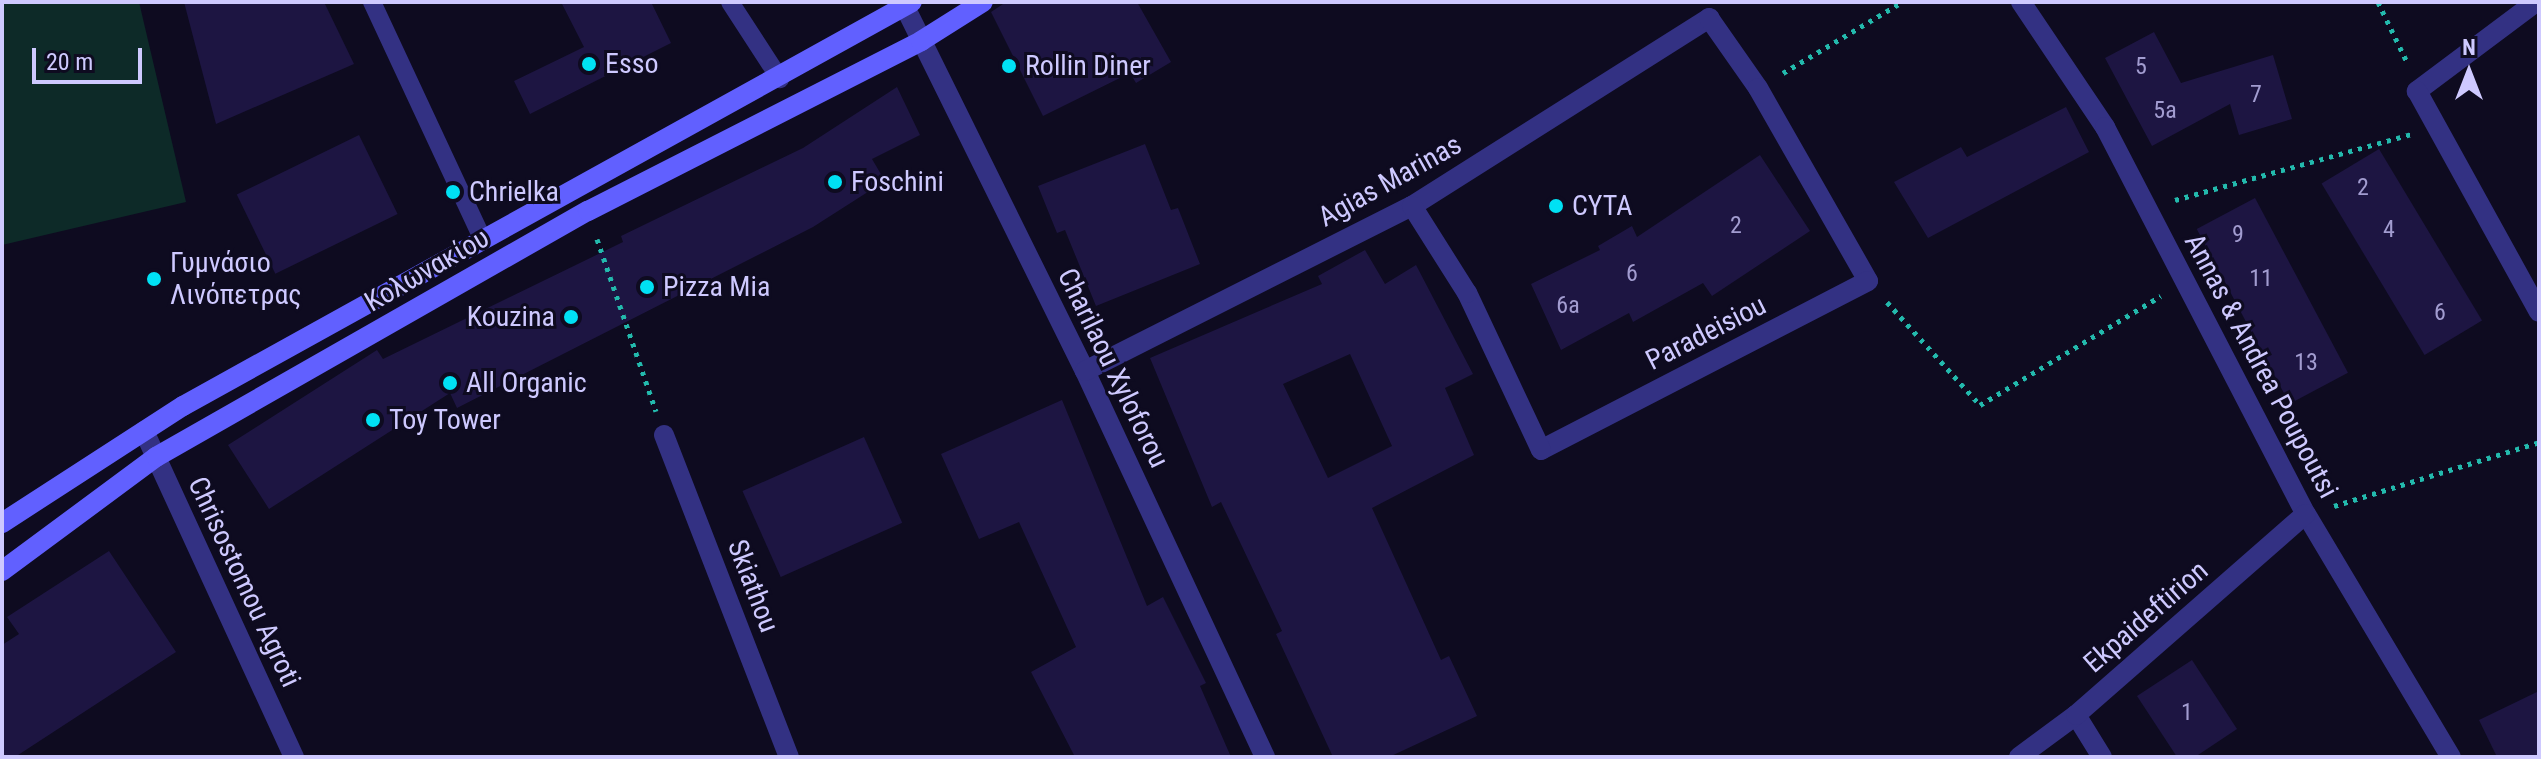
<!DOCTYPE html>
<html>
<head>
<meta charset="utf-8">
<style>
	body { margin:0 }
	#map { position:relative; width:2541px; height:759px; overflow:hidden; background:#0e0b20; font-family:"Roboto Condensed",sans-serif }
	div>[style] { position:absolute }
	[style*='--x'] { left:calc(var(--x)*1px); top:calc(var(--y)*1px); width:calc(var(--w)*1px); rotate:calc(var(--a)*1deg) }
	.green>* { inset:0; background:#0d2a28 }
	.building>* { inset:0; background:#1d1542; transform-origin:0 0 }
	.path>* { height:5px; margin-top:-2.5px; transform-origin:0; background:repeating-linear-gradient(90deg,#23baad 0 4px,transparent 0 10px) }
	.service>* { height:18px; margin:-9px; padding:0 9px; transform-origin:9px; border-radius:9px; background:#333183 }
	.minor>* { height:20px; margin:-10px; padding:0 10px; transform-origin:10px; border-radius:10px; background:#333183 }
	.secondary>* { height:20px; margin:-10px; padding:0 10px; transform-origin:10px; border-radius:10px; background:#6160ff }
	.dots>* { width:22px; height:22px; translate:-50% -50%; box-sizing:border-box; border:4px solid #0e0b20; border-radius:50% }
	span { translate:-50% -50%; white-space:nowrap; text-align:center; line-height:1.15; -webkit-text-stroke:6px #0e0b20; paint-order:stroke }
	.number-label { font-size:24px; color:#a29cd0 }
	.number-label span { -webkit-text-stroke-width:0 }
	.poi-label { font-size:28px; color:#cec9ff }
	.left { translate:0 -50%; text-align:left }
	.right { translate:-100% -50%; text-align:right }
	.street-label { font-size:28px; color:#cec9ff }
	.frame { position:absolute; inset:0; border:4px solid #cec9ff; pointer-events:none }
	.north { position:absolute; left:2429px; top:32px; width:80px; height:80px; -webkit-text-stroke:6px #0e0b20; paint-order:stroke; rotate:0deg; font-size:22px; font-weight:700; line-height:32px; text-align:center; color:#cec9ff }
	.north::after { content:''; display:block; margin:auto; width:28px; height:36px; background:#cec9ff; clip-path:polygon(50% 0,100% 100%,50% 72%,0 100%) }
	.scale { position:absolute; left:32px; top:48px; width:110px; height:36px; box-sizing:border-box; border:4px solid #cec9ff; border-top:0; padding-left:10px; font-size:24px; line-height:28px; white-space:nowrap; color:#cec9ff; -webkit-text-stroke:6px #0e0b20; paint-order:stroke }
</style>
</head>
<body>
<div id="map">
	<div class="green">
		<i style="clip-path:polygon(2px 2px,139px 2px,186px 202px,2px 245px)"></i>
	</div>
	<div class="building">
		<i style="clip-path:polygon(184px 2px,324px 2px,354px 64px,216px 124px)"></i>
		<i style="clip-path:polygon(561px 2px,651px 2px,671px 43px,530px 114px,514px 81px,584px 47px)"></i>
		<i style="clip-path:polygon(1006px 2px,1137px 2px,1171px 62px,1136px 83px,1130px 73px,1043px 116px,991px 12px)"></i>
		<i style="clip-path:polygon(2154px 32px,2181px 83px,2273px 55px,2292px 119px,2239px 135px,2230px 104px,2152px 146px,2105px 58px)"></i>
		<i style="clip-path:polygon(897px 87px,920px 135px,872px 159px,885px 181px,813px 227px,457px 408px,450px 393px,269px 509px,228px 445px,377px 350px,383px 359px,623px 242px,621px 236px,803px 148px)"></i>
		<i style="clip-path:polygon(2066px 107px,2089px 152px,1928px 238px,1894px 182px,1961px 147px,1967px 157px)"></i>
		<i style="left:359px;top:135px;width:88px;height:136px;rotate:64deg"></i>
		<i style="clip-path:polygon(1145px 144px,1171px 210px,1178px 208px,1200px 264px,1096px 306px,1065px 230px,1057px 233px,1038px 186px)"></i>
		<i style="left:2379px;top:149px;width:200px;height:67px;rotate:59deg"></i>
		<i style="clip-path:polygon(1760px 155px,1810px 231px,1712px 296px,1703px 283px,1633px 322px,1629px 313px,1561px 350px,1531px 284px,1600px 250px,1598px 246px,1632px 226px,1637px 237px)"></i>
		<i style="left:2255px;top:198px;width:198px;height:66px;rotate:62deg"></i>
		<i style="clip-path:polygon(evenodd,1365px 250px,1385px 284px,1416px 265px,1473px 374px,1445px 388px,1474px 455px,1372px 508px,1441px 660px,1449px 656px,1477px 716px,1389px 757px,1333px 757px,1276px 634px,1282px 631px,1221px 502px,1212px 507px,1150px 358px,1322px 284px,1318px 276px,1365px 250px,1350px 354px,1392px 446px,1328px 478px,1283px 384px,1350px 354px)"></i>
		<i style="clip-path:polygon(1062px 400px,1147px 606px,1163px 597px,1206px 683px,1200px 686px,1231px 757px,1075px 757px,1031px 672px,1076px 647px,1019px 522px,979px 539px,941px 454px)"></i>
		<i style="left:864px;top:437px;width:94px;height:133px;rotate:66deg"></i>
		<i style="clip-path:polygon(109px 551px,176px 652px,15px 757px,2px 757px,2px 645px,19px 634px,7px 617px)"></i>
		<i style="clip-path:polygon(2192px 660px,2237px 729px,2195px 757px,2177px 757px,2137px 696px)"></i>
		<i style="clip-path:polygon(2539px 691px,2539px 757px,2497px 757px,2479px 720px)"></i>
	</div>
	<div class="path">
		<i style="--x:2378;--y:2;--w:69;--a:64.2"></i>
		<i style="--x:1783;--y:73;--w:139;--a:-30.8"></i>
		<i style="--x:2175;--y:200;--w:246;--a:-15.6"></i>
		<i style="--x:597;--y:239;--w:182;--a:71.1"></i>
		<i style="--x:1887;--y:302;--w:139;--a:47.9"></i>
		<i style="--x:1980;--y:405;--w:211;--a:-31.1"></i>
		<i style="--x:2334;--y:506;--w:215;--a:-17.3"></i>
	</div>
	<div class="service">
		<i style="--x:372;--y:2;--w:260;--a:65"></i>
		<i style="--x:730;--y:2;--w:92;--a:57"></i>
	</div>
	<div class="minor">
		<i style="--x:2021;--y:2;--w:151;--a:56.1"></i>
		<i style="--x:2105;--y:127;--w:436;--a:62.6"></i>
		<i style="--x:2306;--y:514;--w:283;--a:59.2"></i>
		<i style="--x:2536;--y:2;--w:149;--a:143.2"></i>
		<i style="--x:2417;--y:91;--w:252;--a:61.1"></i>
		<i style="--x:905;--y:7;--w:406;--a:63.7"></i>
		<i style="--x:1085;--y:371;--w:426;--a:65"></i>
		<i style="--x:1085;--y:371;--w:366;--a:-26.8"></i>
		<i style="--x:1412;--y:206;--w:352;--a:-32.3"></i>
		<i style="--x:1709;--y:18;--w:85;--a:55"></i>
		<i style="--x:1758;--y:88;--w:222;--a:60.3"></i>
		<i style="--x:1868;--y:281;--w:368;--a:152.7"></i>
		<i style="--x:1541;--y:450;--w:174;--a:-115.2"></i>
		<i style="--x:1467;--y:293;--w:103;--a:-122.3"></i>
		<i style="--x:144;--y:431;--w:359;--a:65.3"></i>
		<i style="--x:664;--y:435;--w:345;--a:68.8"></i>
		<i style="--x:2076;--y:715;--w:49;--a:58.2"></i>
		<i style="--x:2019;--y:757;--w:71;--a:-36.4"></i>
		<i style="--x:2076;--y:715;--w:305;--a:-41.2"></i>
	</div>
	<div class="secondary">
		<i style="--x:2;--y:523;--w:216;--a:-32.9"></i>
		<i style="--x:183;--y:406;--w:833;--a:-28.99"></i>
		<i style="--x:2;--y:571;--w:192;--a:-36.5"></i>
		<i style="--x:156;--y:457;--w:497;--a:-29.7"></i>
		<i style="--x:588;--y:211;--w:374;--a:-27"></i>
		<i style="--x:921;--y:41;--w:73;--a:-32.2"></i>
	</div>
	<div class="dots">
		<i style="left:589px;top:64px;background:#00e1f4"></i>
		<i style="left:1009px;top:66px;background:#00e1f4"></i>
		<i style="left:835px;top:182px;background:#00e1f4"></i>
		<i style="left:453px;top:192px;background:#00e1f4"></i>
		<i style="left:1556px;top:206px;background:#00e1f4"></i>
		<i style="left:154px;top:279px;background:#00e1f4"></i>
		<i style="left:647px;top:287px;background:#00e1f4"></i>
		<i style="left:571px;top:317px;background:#00e1f4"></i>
		<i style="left:450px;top:383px;background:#00e1f4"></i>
		<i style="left:373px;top:420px;background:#00e1f4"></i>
	</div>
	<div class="number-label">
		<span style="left:2141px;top:67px">5</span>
		<span style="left:2256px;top:95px">7</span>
		<span style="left:2165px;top:111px">5a</span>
		<span style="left:2363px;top:188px">2</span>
		<span style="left:1736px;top:226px">2</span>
		<span style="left:2389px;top:230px">4</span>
		<span style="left:2238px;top:235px">9</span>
		<span style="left:1632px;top:274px">6</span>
		<span style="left:2261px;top:279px">11</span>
		<span style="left:1568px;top:306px">6a</span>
		<span style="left:2440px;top:313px">6</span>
		<span style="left:2306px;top:363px">13</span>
		<span style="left:2187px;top:713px">1</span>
	</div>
	<div class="poi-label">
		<span class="left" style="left:605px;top:64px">Esso</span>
		<span class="left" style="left:1025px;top:66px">Rollin Diner</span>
		<span class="left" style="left:851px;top:182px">Foschini</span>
		<span class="left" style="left:469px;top:192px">Chrielka</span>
		<span class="left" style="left:1572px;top:206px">CYTA</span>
		<span class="left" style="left:170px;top:279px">Γυμνάσιο<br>Λινόπετρας</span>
		<span class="left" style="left:663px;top:287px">Pizza Mia</span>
		<span class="right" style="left:555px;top:317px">Kouzina</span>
		<span class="left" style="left:466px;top:383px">All Organic</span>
		<span class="left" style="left:389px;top:420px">Toy Tower</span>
	</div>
	<div class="street-label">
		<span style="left:1390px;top:181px;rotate:-29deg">Agias Marinas</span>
		<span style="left:427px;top:270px;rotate:-30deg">Κολωνακίου</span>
		<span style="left:1706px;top:333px;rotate:-27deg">Paradeisiou</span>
		<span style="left:2261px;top:366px;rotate:62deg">Annas &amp; Andrea Poupoutsi</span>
		<span style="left:1113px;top:368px;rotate:64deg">Charilaou Xyloforou</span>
		<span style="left:244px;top:582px;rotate:65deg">Chrisostomou Agroti</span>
		<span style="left:753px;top:586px;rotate:69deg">Skiathou</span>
		<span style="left:2146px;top:617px;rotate:-41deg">Ekpaideftirion</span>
	</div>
	<div class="frame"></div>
	<div class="north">N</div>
	<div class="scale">20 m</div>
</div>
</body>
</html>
